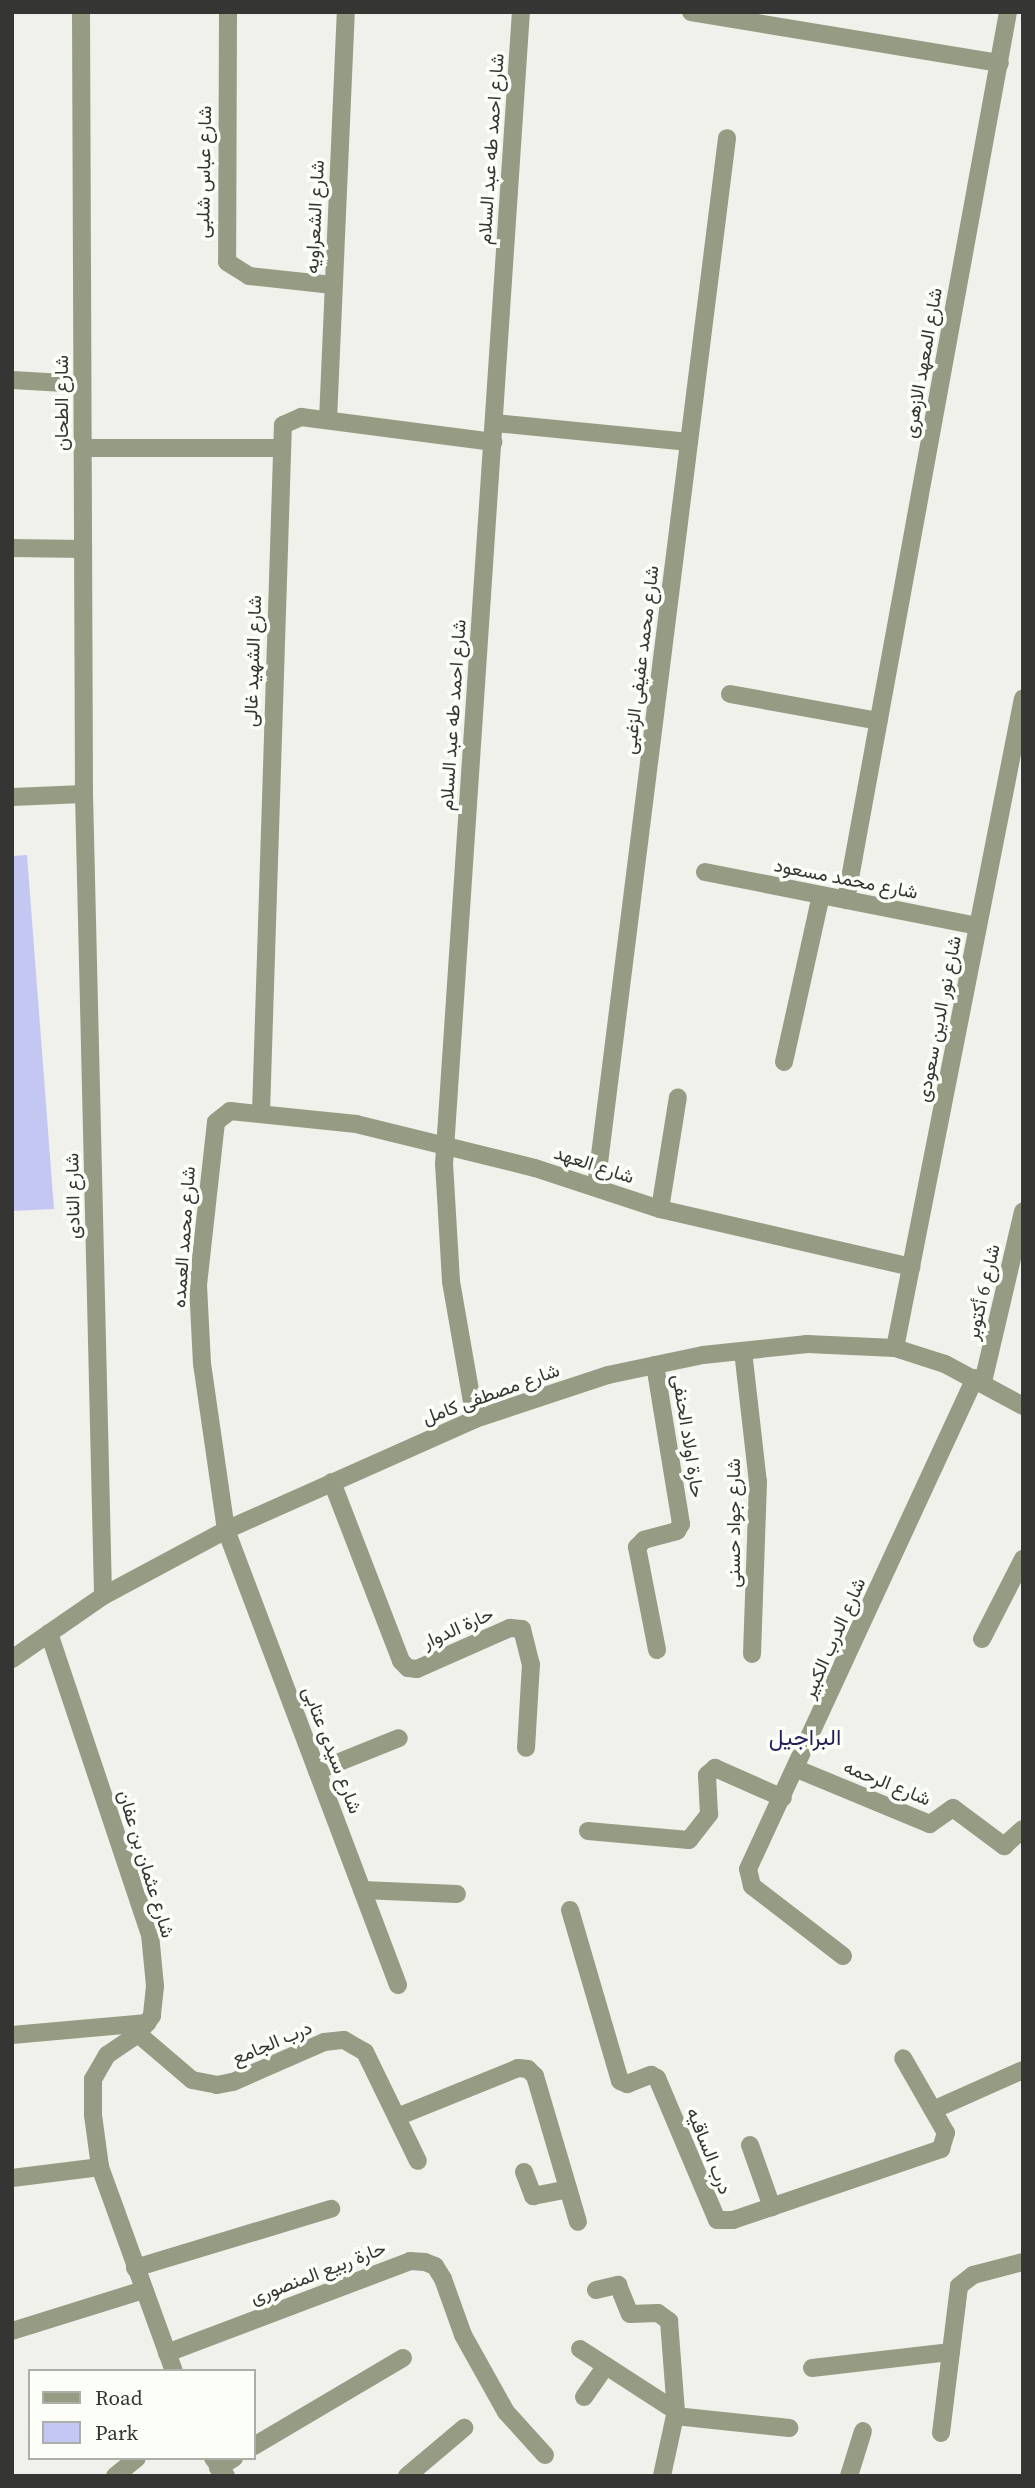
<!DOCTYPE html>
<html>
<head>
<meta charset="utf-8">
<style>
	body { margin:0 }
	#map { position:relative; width:1035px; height:2488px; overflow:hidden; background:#eff1ea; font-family:"Source Serif 4",Vazirmatn,serif }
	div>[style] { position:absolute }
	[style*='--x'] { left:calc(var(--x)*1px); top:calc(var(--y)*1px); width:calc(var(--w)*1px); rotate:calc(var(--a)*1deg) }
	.green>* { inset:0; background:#c5c7f3 }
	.minor>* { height:18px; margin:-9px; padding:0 9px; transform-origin:9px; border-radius:9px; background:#959c83 }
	span { translate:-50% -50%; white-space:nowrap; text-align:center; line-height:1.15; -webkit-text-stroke:7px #fcfff7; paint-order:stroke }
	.street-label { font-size:19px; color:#353633 }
	.quarter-label { font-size:23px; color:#241e58 }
	.frame { position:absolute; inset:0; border:14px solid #353633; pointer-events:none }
	.legend { position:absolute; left:28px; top:2369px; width:228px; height:91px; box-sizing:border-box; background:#fcfff7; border:2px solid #acafa9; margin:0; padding:9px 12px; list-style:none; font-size:21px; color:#353633 }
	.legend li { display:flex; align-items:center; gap:14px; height:35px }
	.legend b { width:35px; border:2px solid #acafa9 }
</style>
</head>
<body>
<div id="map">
	<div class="green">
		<i style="clip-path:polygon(27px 855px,54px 1209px,12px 1211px,12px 856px)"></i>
	</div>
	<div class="minor">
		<i style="--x:81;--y:12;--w:782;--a:89.78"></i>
		<i style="--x:84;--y:794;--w:802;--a:88.64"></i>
		<i style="--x:228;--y:12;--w:250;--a:90.2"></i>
		<i style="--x:227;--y:262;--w:26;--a:32"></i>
		<i style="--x:249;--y:276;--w:84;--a:6.1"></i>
		<i style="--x:691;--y:12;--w:313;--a:9.4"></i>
		<i style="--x:12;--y:380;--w:70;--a:3.3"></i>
		<i style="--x:328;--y:420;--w:405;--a:-87.5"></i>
		<i style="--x:495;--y:423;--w:195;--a:5.6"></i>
		<i style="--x:83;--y:448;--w:197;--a:0"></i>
		<i style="--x:12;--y:548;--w:71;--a:0.8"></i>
		<i style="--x:730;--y:694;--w:151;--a:10.3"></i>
		<i style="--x:12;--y:797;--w:72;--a:-2.4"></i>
		<i style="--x:705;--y:872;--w:278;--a:11.2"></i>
		<i style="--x:846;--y:900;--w:903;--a:-79.66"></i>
		<i style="--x:784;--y:1062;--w:171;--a:-77.5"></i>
		<i style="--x:261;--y:1112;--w:687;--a:-88.17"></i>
		<i style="--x:283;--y:425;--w:20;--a:-24"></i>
		<i style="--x:301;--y:417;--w:194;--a:7.4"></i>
		<i style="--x:596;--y:1187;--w:1057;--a:-82.88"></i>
		<i style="--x:660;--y:1209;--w:113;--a:-80.9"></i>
		<i style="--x:895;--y:1348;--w:662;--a:-78.86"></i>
		<i style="--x:743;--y:1351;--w:132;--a:83.5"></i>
		<i style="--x:758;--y:1482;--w:172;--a:92"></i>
		<i style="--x:655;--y:1365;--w:161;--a:80.7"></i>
		<i style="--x:681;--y:1524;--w:8;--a:120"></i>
		<i style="--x:677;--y:1531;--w:34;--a:165"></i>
		<i style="--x:644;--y:1540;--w:10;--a:135"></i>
		<i style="--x:637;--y:1547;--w:105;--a:79"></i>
		<i style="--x:983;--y:1382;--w:175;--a:-76.8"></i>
		<i style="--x:475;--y:1419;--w:140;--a:-99.9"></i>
		<i style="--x:451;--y:1281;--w:117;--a:-93.4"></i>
		<i style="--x:444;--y:1164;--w:1155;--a:-86.18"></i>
		<i style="--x:332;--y:1482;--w:192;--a:68.9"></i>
		<i style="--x:401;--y:1661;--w:10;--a:45"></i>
		<i style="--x:408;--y:1668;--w:9;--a:6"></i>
		<i style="--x:417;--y:1669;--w:102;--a:-23.8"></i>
		<i style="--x:510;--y:1628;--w:12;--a:5"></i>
		<i style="--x:522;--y:1629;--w:36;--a:76"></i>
		<i style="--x:531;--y:1664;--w:84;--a:93.4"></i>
		<i style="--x:49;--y:1633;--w:317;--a:71.5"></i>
		<i style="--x:150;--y:1934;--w:52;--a:84.5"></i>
		<i style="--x:155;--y:1986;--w:30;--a:96"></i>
		<i style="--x:152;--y:2016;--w:23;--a:128"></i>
		<i style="--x:138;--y:2034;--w:37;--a:146"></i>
		<i style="--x:107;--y:2055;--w:28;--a:120"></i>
		<i style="--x:93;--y:2079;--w:36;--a:90"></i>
		<i style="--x:93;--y:2115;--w:52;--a:82.3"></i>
		<i style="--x:100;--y:2167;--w:217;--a:70.1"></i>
		<i style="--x:982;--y:1639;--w:90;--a:-62.9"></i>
		<i style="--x:12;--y:1659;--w:111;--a:-34.7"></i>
		<i style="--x:103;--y:1596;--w:140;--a:-28.2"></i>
		<i style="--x:226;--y:1530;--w:273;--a:-24"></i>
		<i style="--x:475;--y:1419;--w:140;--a:-18.3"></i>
		<i style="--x:608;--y:1375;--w:97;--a:-11.9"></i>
		<i style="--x:703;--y:1355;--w:105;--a:-6"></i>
		<i style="--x:807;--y:1344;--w:88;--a:2.6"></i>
		<i style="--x:895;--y:1348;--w:52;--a:17.7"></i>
		<i style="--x:945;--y:1364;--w:89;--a:28.3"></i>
		<i style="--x:797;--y:1769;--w:144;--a:22.5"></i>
		<i style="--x:930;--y:1824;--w:28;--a:-35"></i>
		<i style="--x:953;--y:1808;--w:64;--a:36.7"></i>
		<i style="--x:1004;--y:1846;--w:25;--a:-42"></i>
		<i style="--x:317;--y:1771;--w:88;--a:-21.9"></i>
		<i style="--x:588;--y:1831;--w:101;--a:5.1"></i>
		<i style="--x:689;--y:1840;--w:33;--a:-52"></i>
		<i style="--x:709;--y:1814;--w:39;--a:-93"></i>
		<i style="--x:707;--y:1775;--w:11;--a:-41"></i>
		<i style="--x:715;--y:1768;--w:74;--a:23.8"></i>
		<i style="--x:362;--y:1890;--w:95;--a:2.4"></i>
		<i style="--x:570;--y:1910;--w:178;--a:73.7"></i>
		<i style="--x:620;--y:2081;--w:8;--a:23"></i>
		<i style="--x:627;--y:2084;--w:26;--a:-21"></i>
		<i style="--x:651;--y:2075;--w:7;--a:27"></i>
		<i style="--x:657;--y:2078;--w:154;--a:67.1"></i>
		<i style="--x:717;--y:2220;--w:16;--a:0"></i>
		<i style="--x:733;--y:2220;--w:220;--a:-18.8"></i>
		<i style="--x:941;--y:2149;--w:17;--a:-73"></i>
		<i style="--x:946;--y:2133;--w:86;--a:-119.8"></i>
		<i style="--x:843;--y:1956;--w:115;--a:-142.4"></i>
		<i style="--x:752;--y:1886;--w:17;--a:-103"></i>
		<i style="--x:748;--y:1869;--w:541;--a:-65.19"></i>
		<i style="--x:398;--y:1985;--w:486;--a:-110.7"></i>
		<i style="--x:226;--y:1530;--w:168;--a:-98.2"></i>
		<i style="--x:202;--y:1364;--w:79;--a:-92.9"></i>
		<i style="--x:198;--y:1285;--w:164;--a:-83.7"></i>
		<i style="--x:216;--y:1122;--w:18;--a:-38"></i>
		<i style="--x:230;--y:1111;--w:127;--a:5.9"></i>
		<i style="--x:356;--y:1124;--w:184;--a:13.8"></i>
		<i style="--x:535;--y:1168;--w:132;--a:18.2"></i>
		<i style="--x:660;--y:1209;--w:258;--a:13"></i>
		<i style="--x:138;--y:2034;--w:71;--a:40.4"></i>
		<i style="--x:192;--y:2080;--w:25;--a:11"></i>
		<i style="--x:217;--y:2085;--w:16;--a:-11"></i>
		<i style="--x:233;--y:2082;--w:99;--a:-23.7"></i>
		<i style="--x:324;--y:2042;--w:20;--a:-6"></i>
		<i style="--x:344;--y:2040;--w:24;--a:30"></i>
		<i style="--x:365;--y:2052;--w:121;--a:64.1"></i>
		<i style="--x:12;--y:2035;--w:136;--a:-5.1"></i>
		<i style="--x:933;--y:2110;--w:98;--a:-24"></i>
		<i style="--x:397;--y:2117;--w:131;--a:-22"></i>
		<i style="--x:518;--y:2068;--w:10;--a:6"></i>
		<i style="--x:528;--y:2069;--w:10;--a:45"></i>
		<i style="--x:535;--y:2076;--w:152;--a:73.6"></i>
		<i style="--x:750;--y:2145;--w:66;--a:70.5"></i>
		<i style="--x:524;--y:2172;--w:26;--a:69"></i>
		<i style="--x:533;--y:2196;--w:36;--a:-11"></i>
		<i style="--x:12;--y:2178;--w:89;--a:-7.1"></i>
		<i style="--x:135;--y:2268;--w:205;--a:-16.8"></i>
		<i style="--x:596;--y:2290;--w:23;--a:-13"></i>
		<i style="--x:618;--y:2285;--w:31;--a:68"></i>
		<i style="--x:630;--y:2314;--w:28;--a:-2"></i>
		<i style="--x:658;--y:2313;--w:14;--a:36"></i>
		<i style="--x:669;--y:2321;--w:90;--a:85.6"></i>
		<i style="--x:676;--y:2411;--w:66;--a:102.2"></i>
		<i style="--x:12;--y:2331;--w:138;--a:-17.3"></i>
		<i style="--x:580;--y:2349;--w:114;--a:32.9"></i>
		<i style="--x:167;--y:2353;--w:260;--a:-20.7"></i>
		<i style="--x:410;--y:2261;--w:15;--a:4"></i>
		<i style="--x:425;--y:2262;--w:11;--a:22"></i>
		<i style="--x:435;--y:2266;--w:15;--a:58"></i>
		<i style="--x:443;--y:2279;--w:59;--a:70.3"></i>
		<i style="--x:463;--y:2335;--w:88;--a:60.8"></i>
		<i style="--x:506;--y:2412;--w:58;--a:47.8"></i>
		<i style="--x:812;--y:2368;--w:140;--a:-6.6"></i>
		<i style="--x:584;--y:2397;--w:38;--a:-55"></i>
		<i style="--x:675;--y:2416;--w:115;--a:6"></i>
		<i style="--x:941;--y:2433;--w:148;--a:-83"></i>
		<i style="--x:959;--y:2286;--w:18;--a:-38"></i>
		<i style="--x:973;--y:2275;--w:52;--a:-14.6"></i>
		<i style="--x:254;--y:2446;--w:173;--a:-30.6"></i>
		<i style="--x:213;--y:2458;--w:22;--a:54"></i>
		<i style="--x:218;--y:2468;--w:19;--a:-32"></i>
		<i style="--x:115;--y:2476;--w:28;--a:-39"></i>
		<i style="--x:407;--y:2476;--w:75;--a:-40.1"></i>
		<i style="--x:849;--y:2476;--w:47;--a:-72.7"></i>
	</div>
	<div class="street-label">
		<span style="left:491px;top:149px;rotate:-86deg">شارع احمد طه عبد السلام</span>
		<span style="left:204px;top:172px;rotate:-89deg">شارع عباس شلبى</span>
		<span style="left:315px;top:217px;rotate:-87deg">شارع الشعراويه</span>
		<span style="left:923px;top:363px;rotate:-80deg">شارع المعهد الازهرى</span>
		<span style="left:62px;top:403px;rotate:-90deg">شارع الطحان</span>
		<span style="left:641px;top:660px;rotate:-83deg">شارع محمد عفيفى الزغبى</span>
		<span style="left:253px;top:661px;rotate:-88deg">شارع الشهيد غالى</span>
		<span style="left:453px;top:715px;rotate:-86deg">شارع احمد طه عبد السلام</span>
		<span style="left:846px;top:879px;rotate:11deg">شارع محمد مسعود</span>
		<span style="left:939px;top:1019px;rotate:-79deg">شارع نور الدين سعودى</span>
		<span style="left:594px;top:1165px;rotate:18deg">شارع العهد</span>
		<span style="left:73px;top:1196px;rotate:-91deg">شارع النادى</span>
		<span style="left:184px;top:1237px;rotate:-86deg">شارع محمد العمده</span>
		<span style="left:983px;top:1292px;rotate:-77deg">شارع 6 أكتوبر</span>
		<span style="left:491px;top:1394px;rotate:-20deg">شارع مصطفى كامل</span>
		<span style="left:688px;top:1436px;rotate:81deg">حارة اولاد الحنفى</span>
		<span style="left:734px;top:1523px;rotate:-90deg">شارع جواد حسنى</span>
		<span style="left:458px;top:1628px;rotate:-24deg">حارة الدوار</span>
		<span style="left:834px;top:1638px;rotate:-66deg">شارع الدرب الكبير</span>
		<span style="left:332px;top:1750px;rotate:69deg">شارع سيدى عتابى</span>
		<span style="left:887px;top:1783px;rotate:22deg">شارع الرحمه</span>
		<span style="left:146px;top:1864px;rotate:73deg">شارع عثمان بن عفان</span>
		<span style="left:272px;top:2043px;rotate:-23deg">درب الجامع</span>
		<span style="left:709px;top:2151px;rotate:68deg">درب الساقيه</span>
		<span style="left:318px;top:2273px;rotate:-21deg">حارة ربيع المنصورى</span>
	</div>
	<div class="quarter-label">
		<span style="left:805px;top:1737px">البراجيل</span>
	</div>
	<div class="frame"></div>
	<ul class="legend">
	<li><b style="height:9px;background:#959c83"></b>Road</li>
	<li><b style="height:19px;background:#c5c7f3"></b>Park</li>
	</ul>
</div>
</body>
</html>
